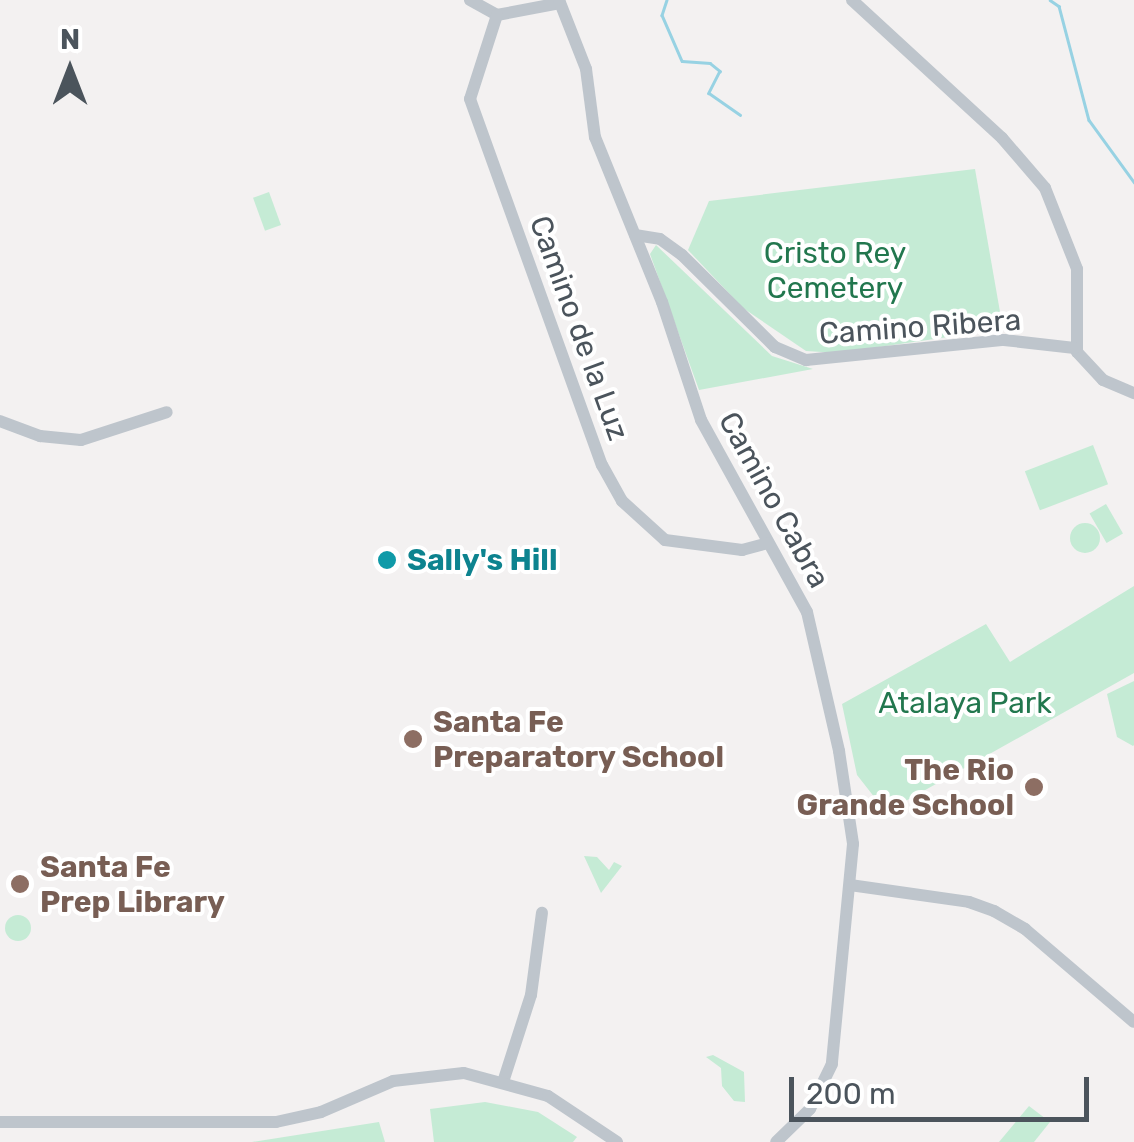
<!DOCTYPE html>
<html>
<head>
<meta charset="utf-8">
<style>
	body { margin:0 }
	#map { position:relative; width:1134px; height:1142px; overflow:hidden; background:#f3f1f1; font-family:Rubik,sans-serif }
	div>[style] { position:absolute }
	[style*='--x'] { left:calc(var(--x)*1px); top:calc(var(--y)*1px); width:calc(var(--w)*1px); rotate:calc(var(--a)*1deg) }
	.green>* { inset:0; background:#c5ebd5; transform-origin:0 0 }
	.round { border-radius:50% }
	.stream>* { height:2.5px; margin:-1.25px; padding:0 1.25px; transform-origin:1.25px; border-radius:1.25px; background:#97d2e3 }
	.minor>* { height:12px; margin:-6px; padding:0 6px; transform-origin:6px; border-radius:6px; background:#bec5cc }
	.dots>* { width:28px; height:28px; translate:-50% -50%; box-sizing:border-box; border:5px solid #fff; border-radius:50% }
	span { translate:-50% -50%; white-space:nowrap; text-align:center; line-height:1.15; -webkit-text-stroke:8px #fff; paint-order:stroke }
	.park-label { font-size:30px; color:#22774e }
	.street-label { font-size:30px; color:#4b545c }
	.culture-label { font-size:30px; color:#0d838f; font-weight:700 }
	.left { translate:0 -50%; text-align:left }
	.education-label { font-size:30px; color:#785e54; font-weight:700 }
	.right { translate:-100% -50%; text-align:right }
	.north { position:absolute; left:20px; top:20px; width:100px; height:100px; -webkit-text-stroke:8px #fff; paint-order:stroke; rotate:0deg; font-size:28px; font-weight:700; line-height:40px; text-align:center; color:#4b545c }
	.north::after { content:''; display:block; margin:auto; width:35px; height:45px; background:#4b545c; clip-path:polygon(50% 0,100% 100%,50% 72%,0 100%) }
	.scale { position:absolute; left:789px; top:1077px; width:300px; height:45px; box-sizing:border-box; border:5px solid #4b545c; border-top:0; padding-left:12px; font-size:30px; line-height:35px; white-space:nowrap; color:#4b545c; -webkit-text-stroke:8px #fff; paint-order:stroke }
</style>
</head>
<body>
<div id="map">
	<div class="green">
		<i style="clip-path:polygon(975px 169px,1003px 329px,838px 353px,806px 351px,743px 308px,688px 250px,709px 201px)"></i>
		<i style="left:269px;top:192px;width:35px;height:17px;rotate:70deg"></i>
		<i style="clip-path:polygon(656px 245px,772px 356px,813px 369px,699px 390px,650px 254px)"></i>
		<i style="left:1093px;top:445px;width:42px;height:73px;rotate:69deg"></i>
		<i style="left:1106px;top:504px;width:34px;height:19px;rotate:60deg"></i>
		<i class="round" style="left:1070px;top:523px;width:30px;height:30px"></i>
		<i style="clip-path:polygon(1134px 586px,1134px 673px,886px 812px,857px 775px,842px 704px,986px 624px,1010px 662px)"></i>
		<i style="clip-path:polygon(1134px 681px,1134px 745px,1133px 746px,1117px 737px,1107px 694px)"></i>
		<i style="clip-path:polygon(584px 856px,597px 857px,609px 870px,614px 862px,622px 866px,601px 893px)"></i>
		<i class="round" style="left:5px;top:915px;width:26px;height:26px"></i>
		<i style="clip-path:polygon(713px 1055px,744px 1072px,745px 1102px,734px 1101px,722px 1086px,721px 1068px,706px 1057px)"></i>
		<i style="clip-path:polygon(485px 1102px,538px 1112px,577px 1137px,573px 1142px,434px 1142px,430px 1109px)"></i>
		<i style="clip-path:polygon(1029px 1106px,1050px 1122px,1034px 1142px,999px 1142px)"></i>
		<i style="clip-path:polygon(379px 1122px,385px 1142px,252px 1142px)"></i>
	</div>
	<div class="stream">
		<i style="--x:667;--y:0;--w:16;--a:108"></i>
		<i style="--x:662;--y:15;--w:50;--a:66.5"></i>
		<i style="--x:682;--y:61;--w:28;--a:4"></i>
		<i style="--x:710;--y:63;--w:13;--a:39"></i>
		<i style="--x:720;--y:71;--w:25;--a:117"></i>
		<i style="--x:709;--y:93;--w:38;--a:35"></i>
		<i style="--x:1050;--y:0;--w:11;--a:34"></i>
		<i style="--x:1059;--y:6;--w:118;--a:75.3"></i>
		<i style="--x:1089;--y:120;--w:77;--a:54"></i>
	</div>
	<div class="minor">
		<i style="--x:470;--y:0;--w:31;--a:29"></i>
		<i style="--x:497;--y:15;--w:64;--a:-10.8"></i>
		<i style="--x:559;--y:0;--w:74;--a:68.6"></i>
		<i style="--x:586;--y:69;--w:69;--a:82.5"></i>
		<i style="--x:595;--y:137;--w:178;--a:67.9"></i>
		<i style="--x:662;--y:302;--w:124;--a:71.7"></i>
		<i style="--x:701;--y:420;--w:219;--a:61.1"></i>
		<i style="--x:807;--y:612;--w:143;--a:77"></i>
		<i style="--x:839;--y:751;--w:94;--a:81.4"></i>
		<i style="--x:853;--y:844;--w:221;--a:95.5"></i>
		<i style="--x:832;--y:1064;--w:50;--a:116.1"></i>
		<i style="--x:810;--y:1109;--w:47;--a:135.9"></i>
		<i style="--x:852;--y:0;--w:204;--a:42.6"></i>
		<i style="--x:1002;--y:138;--w:66;--a:49.3"></i>
		<i style="--x:1045;--y:188;--w:87;--a:68.4"></i>
		<i style="--x:1077;--y:269;--w:83;--a:90"></i>
		<i style="--x:1077;--y:352;--w:38;--a:47"></i>
		<i style="--x:1103;--y:380;--w:34;--a:23"></i>
		<i style="--x:497;--y:15;--w:88;--a:107.8"></i>
		<i style="--x:470;--y:99;--w:389;--a:70.2"></i>
		<i style="--x:602;--y:465;--w:41;--a:60.9"></i>
		<i style="--x:622;--y:501;--w:58;--a:42.2"></i>
		<i style="--x:665;--y:540;--w:78;--a:7.4"></i>
		<i style="--x:742;--y:550;--w:27;--a:-15"></i>
		<i style="--x:635;--y:235;--w:25;--a:9"></i>
		<i style="--x:660;--y:239;--w:27;--a:36"></i>
		<i style="--x:682;--y:255;--w:131;--a:44.7"></i>
		<i style="--x:775;--y:347;--w:34;--a:23"></i>
		<i style="--x:806;--y:360;--w:199;--a:-5.8"></i>
		<i style="--x:1004;--y:340;--w:71;--a:6.4"></i>
		<i style="--x:0;--y:421;--w:43;--a:20.6"></i>
		<i style="--x:40;--y:436;--w:41;--a:5.6"></i>
		<i style="--x:81;--y:440;--w:90;--a:-18"></i>
		<i style="--x:850;--y:885;--w:120;--a:8.1"></i>
		<i style="--x:969;--y:902;--w:27;--a:20"></i>
		<i style="--x:994;--y:911;--w:36;--a:30"></i>
		<i style="--x:1025;--y:929;--w:143;--a:40.5"></i>
		<i style="--x:504;--y:1079;--w:88;--a:-72.2"></i>
		<i style="--x:531;--y:995;--w:83;--a:-82.4"></i>
		<i style="--x:0;--y:1122;--w:276;--a:0"></i>
		<i style="--x:276;--y:1122;--w:46;--a:-12.5"></i>
		<i style="--x:321;--y:1112;--w:78;--a:-23.3"></i>
		<i style="--x:393;--y:1081;--w:71;--a:-6.4"></i>
		<i style="--x:464;--y:1073;--w:87;--a:15.3"></i>
		<i style="--x:548;--y:1096;--w:83;--a:33.7"></i>
	</div>
	<div class="dots">
		<i style="left:387px;top:560px;background:#0f9aa8"></i>
		<i style="left:413px;top:739px;background:#8d6e63"></i>
		<i style="left:1034px;top:787px;background:#8d6e63"></i>
		<i style="left:20px;top:884px;background:#8d6e63"></i>
	</div>
	<div class="park-label">
		<span style="left:835px;top:270px">Cristo Rey<br>Cemetery</span>
		<span style="left:965px;top:703px">Atalaya Park</span>
	</div>
	<div class="street-label">
		<span style="left:920px;top:327px;rotate:-4deg">Camino Ribera</span>
		<span style="left:579px;top:328px;rotate:70deg">Camino de la Luz</span>
		<span style="left:774px;top:500px;rotate:61deg">Camino Cabra</span>
	</div>
	<div class="culture-label">
		<span class="left" style="left:407px;top:560px">Sally's Hill</span>
	</div>
	<div class="education-label">
		<span class="left" style="left:433px;top:739px">Santa Fe<br>Preparatory School</span>
		<span class="right" style="left:1014px;top:787px">The Rio<br>Grande School</span>
		<span class="left" style="left:40px;top:884px">Santa Fe<br>Prep Library</span>
	</div>
	<div class="north">N</div>
	<div class="scale">200 m</div>
</div>
</body>
</html>
